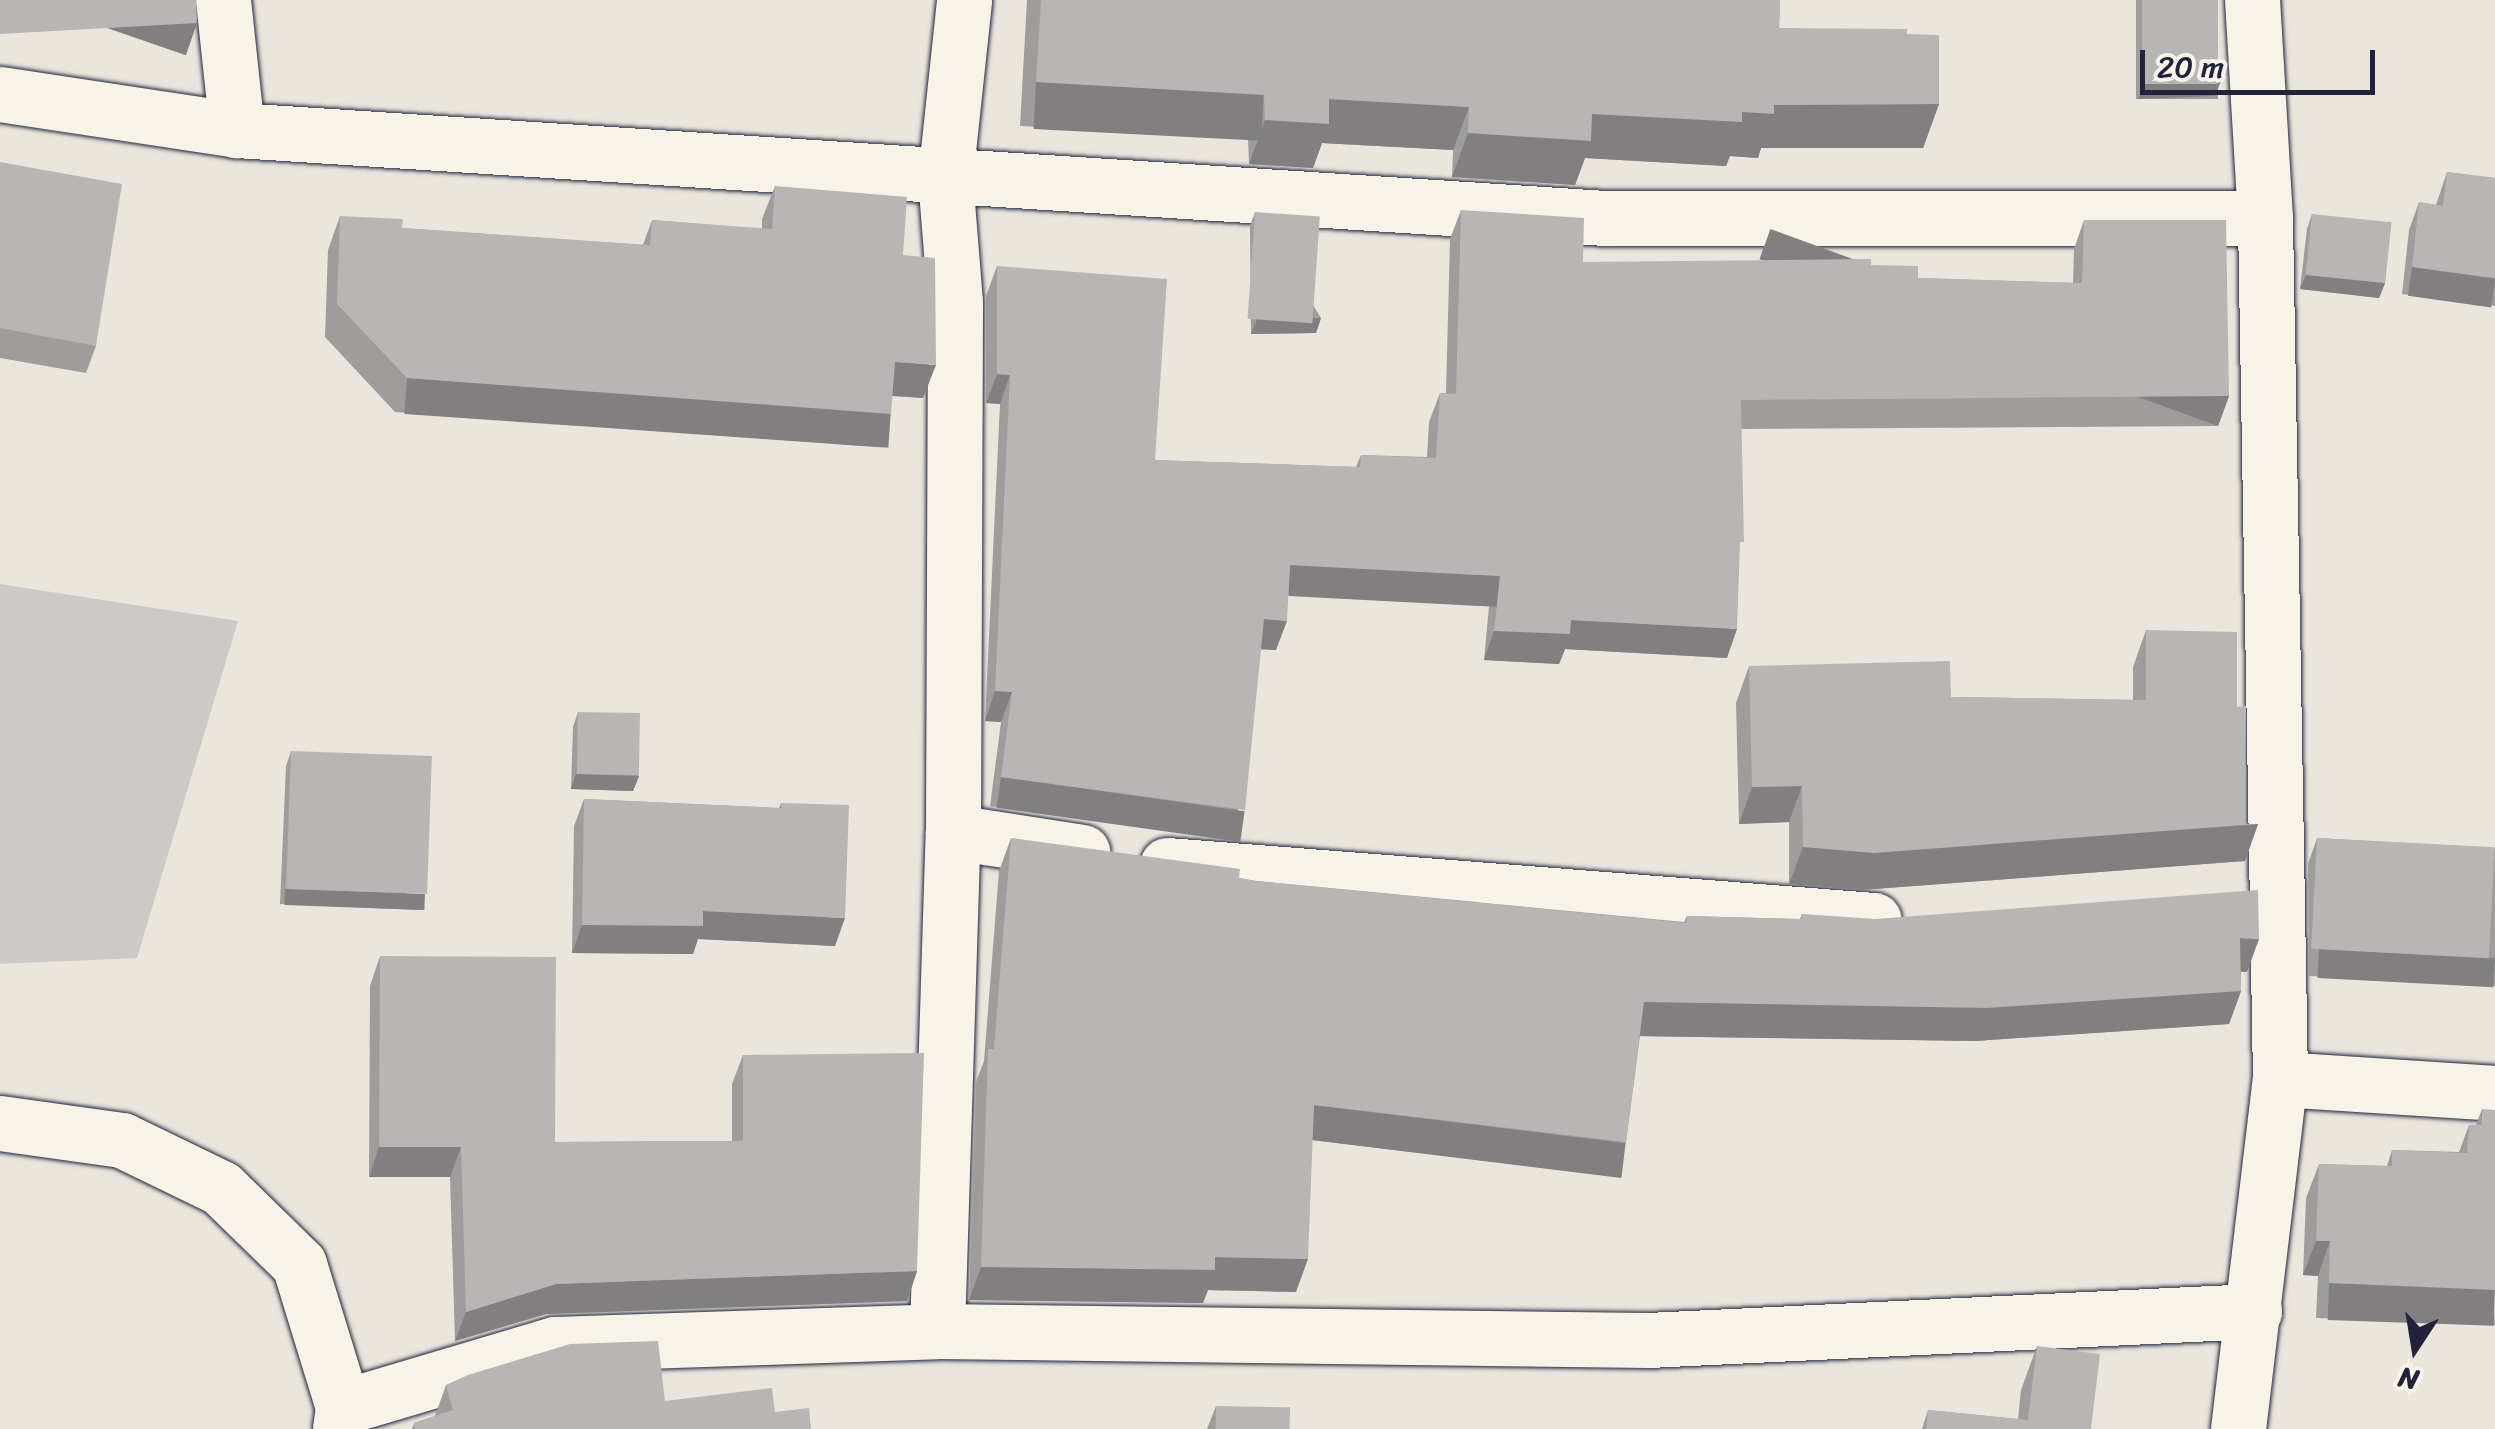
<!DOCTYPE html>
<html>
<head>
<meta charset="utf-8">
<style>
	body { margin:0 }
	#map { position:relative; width:2495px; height:1429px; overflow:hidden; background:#eae6de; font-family:Sriracha,sans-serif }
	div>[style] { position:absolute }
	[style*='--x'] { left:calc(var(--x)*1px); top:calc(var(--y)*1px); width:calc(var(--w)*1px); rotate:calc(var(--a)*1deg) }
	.green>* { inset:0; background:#cdc9c6 }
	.roads { filter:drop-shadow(0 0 2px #22223b) drop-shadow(0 0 2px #22223b) }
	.minor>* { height:55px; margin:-27.5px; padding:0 27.5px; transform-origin:27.5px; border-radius:27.5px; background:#f7f3e8 }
	.wall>* { inset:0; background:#9e9d9c; transform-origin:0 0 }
	.shaded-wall>* { inset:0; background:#817f7f; transform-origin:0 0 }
	.building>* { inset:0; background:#b8b6b5; transform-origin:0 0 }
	span { translate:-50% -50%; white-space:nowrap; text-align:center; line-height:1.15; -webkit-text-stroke:10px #f7f3e8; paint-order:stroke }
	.north { position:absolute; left:2365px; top:1299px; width:100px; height:100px; -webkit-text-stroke:8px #f7f3e8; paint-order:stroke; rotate:192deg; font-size:28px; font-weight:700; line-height:40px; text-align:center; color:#22223b }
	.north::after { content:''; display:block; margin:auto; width:35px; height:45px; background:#22223b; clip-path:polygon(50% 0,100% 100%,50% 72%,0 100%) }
	.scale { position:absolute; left:2140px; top:50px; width:235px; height:45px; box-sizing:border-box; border:5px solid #22223b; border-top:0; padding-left:12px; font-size:30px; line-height:35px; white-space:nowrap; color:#22223b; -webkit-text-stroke:8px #f7f3e8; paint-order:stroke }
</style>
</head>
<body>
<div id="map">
	<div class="green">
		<i style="clip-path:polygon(0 584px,238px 621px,137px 958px,0 964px)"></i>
	</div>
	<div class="roads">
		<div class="minor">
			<i style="--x:223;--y:0;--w:131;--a:83.9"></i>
			<i style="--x:0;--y:94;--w:240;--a:8.6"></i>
			<i style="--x:237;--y:130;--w:1373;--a:3.68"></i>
			<i style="--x:1607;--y:218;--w:658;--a:0"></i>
			<i style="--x:953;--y:832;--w:131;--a:8.8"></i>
			<i style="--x:1167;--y:865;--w:709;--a:4.45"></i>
			<i style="--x:2280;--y:1079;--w:215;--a:3.7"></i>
			<i style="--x:0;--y:1123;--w:123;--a:7.9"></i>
			<i style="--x:122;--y:1140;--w:110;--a:25.9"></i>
			<i style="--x:221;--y:1188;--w:109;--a:44.3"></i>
			<i style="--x:299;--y:1264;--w:150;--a:72.9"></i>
			<i style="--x:343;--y:1407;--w:22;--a:98"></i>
			<i style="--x:937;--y:1331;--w:499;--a:-88.2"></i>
			<i style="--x:953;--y:832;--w:530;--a:-89.78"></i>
			<i style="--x:955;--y:302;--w:123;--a:-94.6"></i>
			<i style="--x:945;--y:179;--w:180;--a:-83.9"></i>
			<i style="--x:343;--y:1407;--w:220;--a:-16.6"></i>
			<i style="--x:554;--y:1344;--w:383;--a:-1.9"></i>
			<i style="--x:937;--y:1331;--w:711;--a:0.73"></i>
			<i style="--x:1648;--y:1340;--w:607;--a:-2.74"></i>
			<i style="--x:2238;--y:1429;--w:353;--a:-83.2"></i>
			<i style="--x:2280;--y:1079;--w:861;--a:-91"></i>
			<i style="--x:2265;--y:218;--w:218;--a:-93.4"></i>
		</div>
	</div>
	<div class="wall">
		<i style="clip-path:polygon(1027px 0,1780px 0,1779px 28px,1907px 34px,1939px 104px,1923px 148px,1761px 148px,1758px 158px,1730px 156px,1726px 166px,1585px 158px,1575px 185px,1452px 177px,1453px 150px,1322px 143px,1313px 168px,1249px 164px,1248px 139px,1020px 126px)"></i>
		<i style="left:2136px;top:0;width:82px;height:99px"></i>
		<i style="clip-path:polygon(0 162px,96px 346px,86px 373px,0 358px)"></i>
		<i style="clip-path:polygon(2447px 172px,2495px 178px,2495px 306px,2402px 294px,2409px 230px,2419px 202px,2436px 205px)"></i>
		<i style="clip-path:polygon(775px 186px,903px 255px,923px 398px,892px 396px,879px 447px,395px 412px,325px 337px,328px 250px,340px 216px,402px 228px,643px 245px,652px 220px,762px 229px,762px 219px)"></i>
		<i style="clip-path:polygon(1461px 210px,1583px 262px,1871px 265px,1918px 278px,2073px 283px,2074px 249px,2084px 220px,2229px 396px,2218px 426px,1741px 429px,1739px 553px,1727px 658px,1565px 649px,1559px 664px,1484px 660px,1489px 606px,1288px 595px,1276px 650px,1261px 649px,1234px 840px,990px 806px,1001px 722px,985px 721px,1000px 404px,986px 403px,986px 296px,997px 266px,1155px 460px,1356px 467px,1361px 455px,1427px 457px,1429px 422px,1440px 393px,1446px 393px,1450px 239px)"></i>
		<i style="clip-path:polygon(1255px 212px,1321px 318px,1316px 333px,1251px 334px,1250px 226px)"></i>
		<i style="clip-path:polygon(2312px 214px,2385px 283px,2379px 298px,2300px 289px,2307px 229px)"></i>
		<i style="clip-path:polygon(2146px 630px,2237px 707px,2245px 824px,2258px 824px,2245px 861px,1861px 890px,1789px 884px,1789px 822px,1739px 824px,1736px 703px,1749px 666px,1951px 697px,2133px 700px,2133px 667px)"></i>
		<i style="clip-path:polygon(578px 712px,639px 776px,633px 791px,571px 789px,573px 727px)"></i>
		<i style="clip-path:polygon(291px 751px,420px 910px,280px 904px,286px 766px)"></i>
		<i style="clip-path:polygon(584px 799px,779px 808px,781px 803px,835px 946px,698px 939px,693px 954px,572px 953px,574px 826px)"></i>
		<i style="clip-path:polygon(1011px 838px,1256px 881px,1684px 922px,1687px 916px,1800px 919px,1802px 914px,2247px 972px,2241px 972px,2241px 991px,2229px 1024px,1975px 1041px,1640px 1036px,1626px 1142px,1614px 1176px,1312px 1140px,1296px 1292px,1208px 1290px,1203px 1303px,969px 1300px,976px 1082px,984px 1061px,999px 871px)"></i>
		<i style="clip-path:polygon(2317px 838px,2495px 848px,2495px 986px,2309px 976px,2308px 864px)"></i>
		<i style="clip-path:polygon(380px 956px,555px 1142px,732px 1141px,732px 1084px,743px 1055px,917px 1271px,907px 1301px,546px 1314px,455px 1341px,450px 1177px,369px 1177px,370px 986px)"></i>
		<i style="clip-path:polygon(2482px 1109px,2495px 1325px,2316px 1318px,2318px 1276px,2303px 1275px,2306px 1198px,2319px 1164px,2387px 1166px,2392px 1150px,2459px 1152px,2469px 1125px,2476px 1125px)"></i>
		<i style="clip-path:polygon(2037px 1346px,2091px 1429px,1922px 1429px,1928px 1410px,2018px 1419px,2021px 1390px)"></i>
		<i style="clip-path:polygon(446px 1385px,665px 1401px,775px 1412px,811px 1429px,412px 1429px,414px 1423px,435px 1416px)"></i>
		<i style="clip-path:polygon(1216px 1406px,1289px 1429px,1207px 1429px)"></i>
	</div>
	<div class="shaded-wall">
		<i style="left:197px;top:23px;width:34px;height:197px;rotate:109deg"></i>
		<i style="clip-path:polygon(2221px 81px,2215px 96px,2138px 99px,2144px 84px)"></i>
		<i style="left:1036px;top:82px;width:228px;height:47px;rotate:3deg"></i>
		<i style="clip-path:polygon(1329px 99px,1469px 107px,1453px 150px,1322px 143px,1313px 168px,1249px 164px,1265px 120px)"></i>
		<i style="clip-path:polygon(1939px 104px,1923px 148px,1761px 148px,1758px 158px,1730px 156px,1726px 166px,1585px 158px,1575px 185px,1452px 177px,1468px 133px,1592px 114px,1742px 112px,1774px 105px)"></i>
		<i style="left:2412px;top:267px;width:84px;height:29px;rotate:8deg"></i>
		<i style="clip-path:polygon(2306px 275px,2385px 283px,2379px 298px,2300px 289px)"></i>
		<i style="clip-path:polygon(1321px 318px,1316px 333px,1251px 334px,1257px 319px)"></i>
		<i style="clip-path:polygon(895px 362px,936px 365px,923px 398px,883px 395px)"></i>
		<i style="clip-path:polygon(997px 374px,1010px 375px,1000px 404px,986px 403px)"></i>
		<i style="left:407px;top:378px;width:485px;height:36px;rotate:4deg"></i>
		<i style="left:2229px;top:396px;width:32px;height:488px;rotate:110deg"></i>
		<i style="left:1290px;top:565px;width:210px;height:31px;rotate:3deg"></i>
		<i style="clip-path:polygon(1264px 619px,1287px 621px,1276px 650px,1253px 649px)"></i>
		<i style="clip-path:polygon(1571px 620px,1737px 629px,1727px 658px,1565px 649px,1559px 664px,1484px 660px,1494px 631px)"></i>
		<i style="clip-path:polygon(995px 691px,1012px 692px,1001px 722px,985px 721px)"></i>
		<i style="clip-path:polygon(576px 774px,639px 776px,633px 791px,571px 789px)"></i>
		<i style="left:1001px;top:777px;width:246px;height:31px;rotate:8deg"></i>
		<i style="clip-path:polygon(1802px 786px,1789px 822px,1739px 824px,1752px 787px)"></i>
		<i style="clip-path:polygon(2258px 824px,2245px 861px,1861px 890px,1789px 884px,1803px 847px)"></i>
		<i style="left:285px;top:889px;width:140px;height:16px;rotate:2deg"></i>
		<i style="clip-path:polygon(703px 911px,845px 918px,835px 946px,698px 939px,693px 954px,572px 953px,582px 925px)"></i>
		<i style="clip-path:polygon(2240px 938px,2259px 939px,2247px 972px,2228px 971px)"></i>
		<i style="left:2319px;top:949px;width:176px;height:29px;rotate:3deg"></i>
		<i style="clip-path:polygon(2241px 991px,2229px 1024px,1975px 1041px,1632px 1036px,1644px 1002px)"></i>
		<i style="left:1314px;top:1105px;width:314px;height:35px;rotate:7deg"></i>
		<i style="clip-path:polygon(379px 1147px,461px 1147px,450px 1177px,369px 1177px)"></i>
		<i style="clip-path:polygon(2316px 1241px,2330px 1241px,2318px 1276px,2303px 1275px)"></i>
		<i style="clip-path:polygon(1215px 1257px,1308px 1259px,1296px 1292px,1208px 1290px,1203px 1303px,969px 1300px,981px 1267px)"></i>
		<i style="clip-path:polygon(917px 1271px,907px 1301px,546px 1314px,455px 1341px,466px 1312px,556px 1284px)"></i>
		<i style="left:2329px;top:1283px;width:166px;height:37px;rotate:2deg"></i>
	</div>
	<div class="building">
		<i style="clip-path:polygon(0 0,196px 0,197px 23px,0 34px)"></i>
		<i style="clip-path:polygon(1041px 0,1780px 0,1779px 28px,1907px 29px,1907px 34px,1939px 35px,1939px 104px,1774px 105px,1774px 114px,1742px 112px,1742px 122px,1592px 114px,1591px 141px,1468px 133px,1469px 107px,1329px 99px,1329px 124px,1265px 120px,1264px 95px,1036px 82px)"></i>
		<i style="left:2142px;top:0;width:76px;height:84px"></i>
		<i style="clip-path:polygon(0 162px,122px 184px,96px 346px,0 328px)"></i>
		<i style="clip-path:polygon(2447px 172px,2495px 178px,2495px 278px,2412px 267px,2419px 202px,2443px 206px)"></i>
		<i style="clip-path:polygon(775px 186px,907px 197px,903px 255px,935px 258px,936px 365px,895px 362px,891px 414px,407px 378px,337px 304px,340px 216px,403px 219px,402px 228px,650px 245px,652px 220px,772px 229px)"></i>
		<i style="clip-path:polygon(1461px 210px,1584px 218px,1583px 262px,1871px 259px,1871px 265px,1918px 266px,1918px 278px,2082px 283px,2084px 220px,2226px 220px,2229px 396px,1741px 400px,1744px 542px,1740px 542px,1737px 629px,1571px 620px,1570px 634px,1494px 631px,1500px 576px,1290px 565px,1287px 621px,1264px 619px,1245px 810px,1001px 777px,1012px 692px,995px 691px,1010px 375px,997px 374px,997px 266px,1167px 279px,1155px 460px,1360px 467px,1361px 455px,1436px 458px,1440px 393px,1456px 394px)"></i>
		<i style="left:1255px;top:212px;width:65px;height:107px;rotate:4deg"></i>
		<i style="left:2312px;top:214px;width:80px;height:61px;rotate:6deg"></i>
		<i style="clip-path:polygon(2146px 630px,2237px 632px,2237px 707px,2246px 706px,2245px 824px,2258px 824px,1874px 853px,1803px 847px,1802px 786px,1752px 787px,1749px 666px,1950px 661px,1951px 697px,2146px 700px)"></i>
		<i style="left:578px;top:712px;width:62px;height:62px;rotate:1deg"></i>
		<i style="left:291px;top:751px;width:141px;height:138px;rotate:2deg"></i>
		<i style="clip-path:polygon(584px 799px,781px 808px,781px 803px,849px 805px,845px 918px,703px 911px,703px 926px,582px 925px)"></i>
		<i style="clip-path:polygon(1011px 838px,1240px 869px,1239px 878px,1256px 881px,1687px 923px,1687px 916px,1802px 919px,1802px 914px,1875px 919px,2258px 890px,2259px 939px,2240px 938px,2241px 991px,1987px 1008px,1644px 1002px,1626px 1142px,1314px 1105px,1308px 1259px,1215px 1257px,1215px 1270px,981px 1267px,988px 1049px,994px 1049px)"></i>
		<i style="left:2317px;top:838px;width:178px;height:111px;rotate:3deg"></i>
		<i style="clip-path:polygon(380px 956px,556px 957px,555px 1142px,743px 1141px,743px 1055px,924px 1053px,917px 1271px,556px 1284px,466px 1312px,461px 1147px,379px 1147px)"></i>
		<i style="clip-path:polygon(2482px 1109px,2495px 1110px,2495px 1290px,2329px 1283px,2330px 1241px,2316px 1241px,2319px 1164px,2392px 1166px,2392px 1150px,2467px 1153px,2469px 1125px,2482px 1125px)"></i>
		<i style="clip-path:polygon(658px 1341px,665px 1401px,772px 1388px,775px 1412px,809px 1408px,811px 1429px,415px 1429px,414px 1423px,453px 1410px,446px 1385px,468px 1375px,570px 1344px)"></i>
		<i style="clip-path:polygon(2037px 1346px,2100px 1354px,2091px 1429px,1926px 1429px,1928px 1410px,2028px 1420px)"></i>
		<i style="left:1216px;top:1406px;width:74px;height:23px;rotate:1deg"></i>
	</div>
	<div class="north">N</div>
	<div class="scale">20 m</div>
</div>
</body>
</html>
